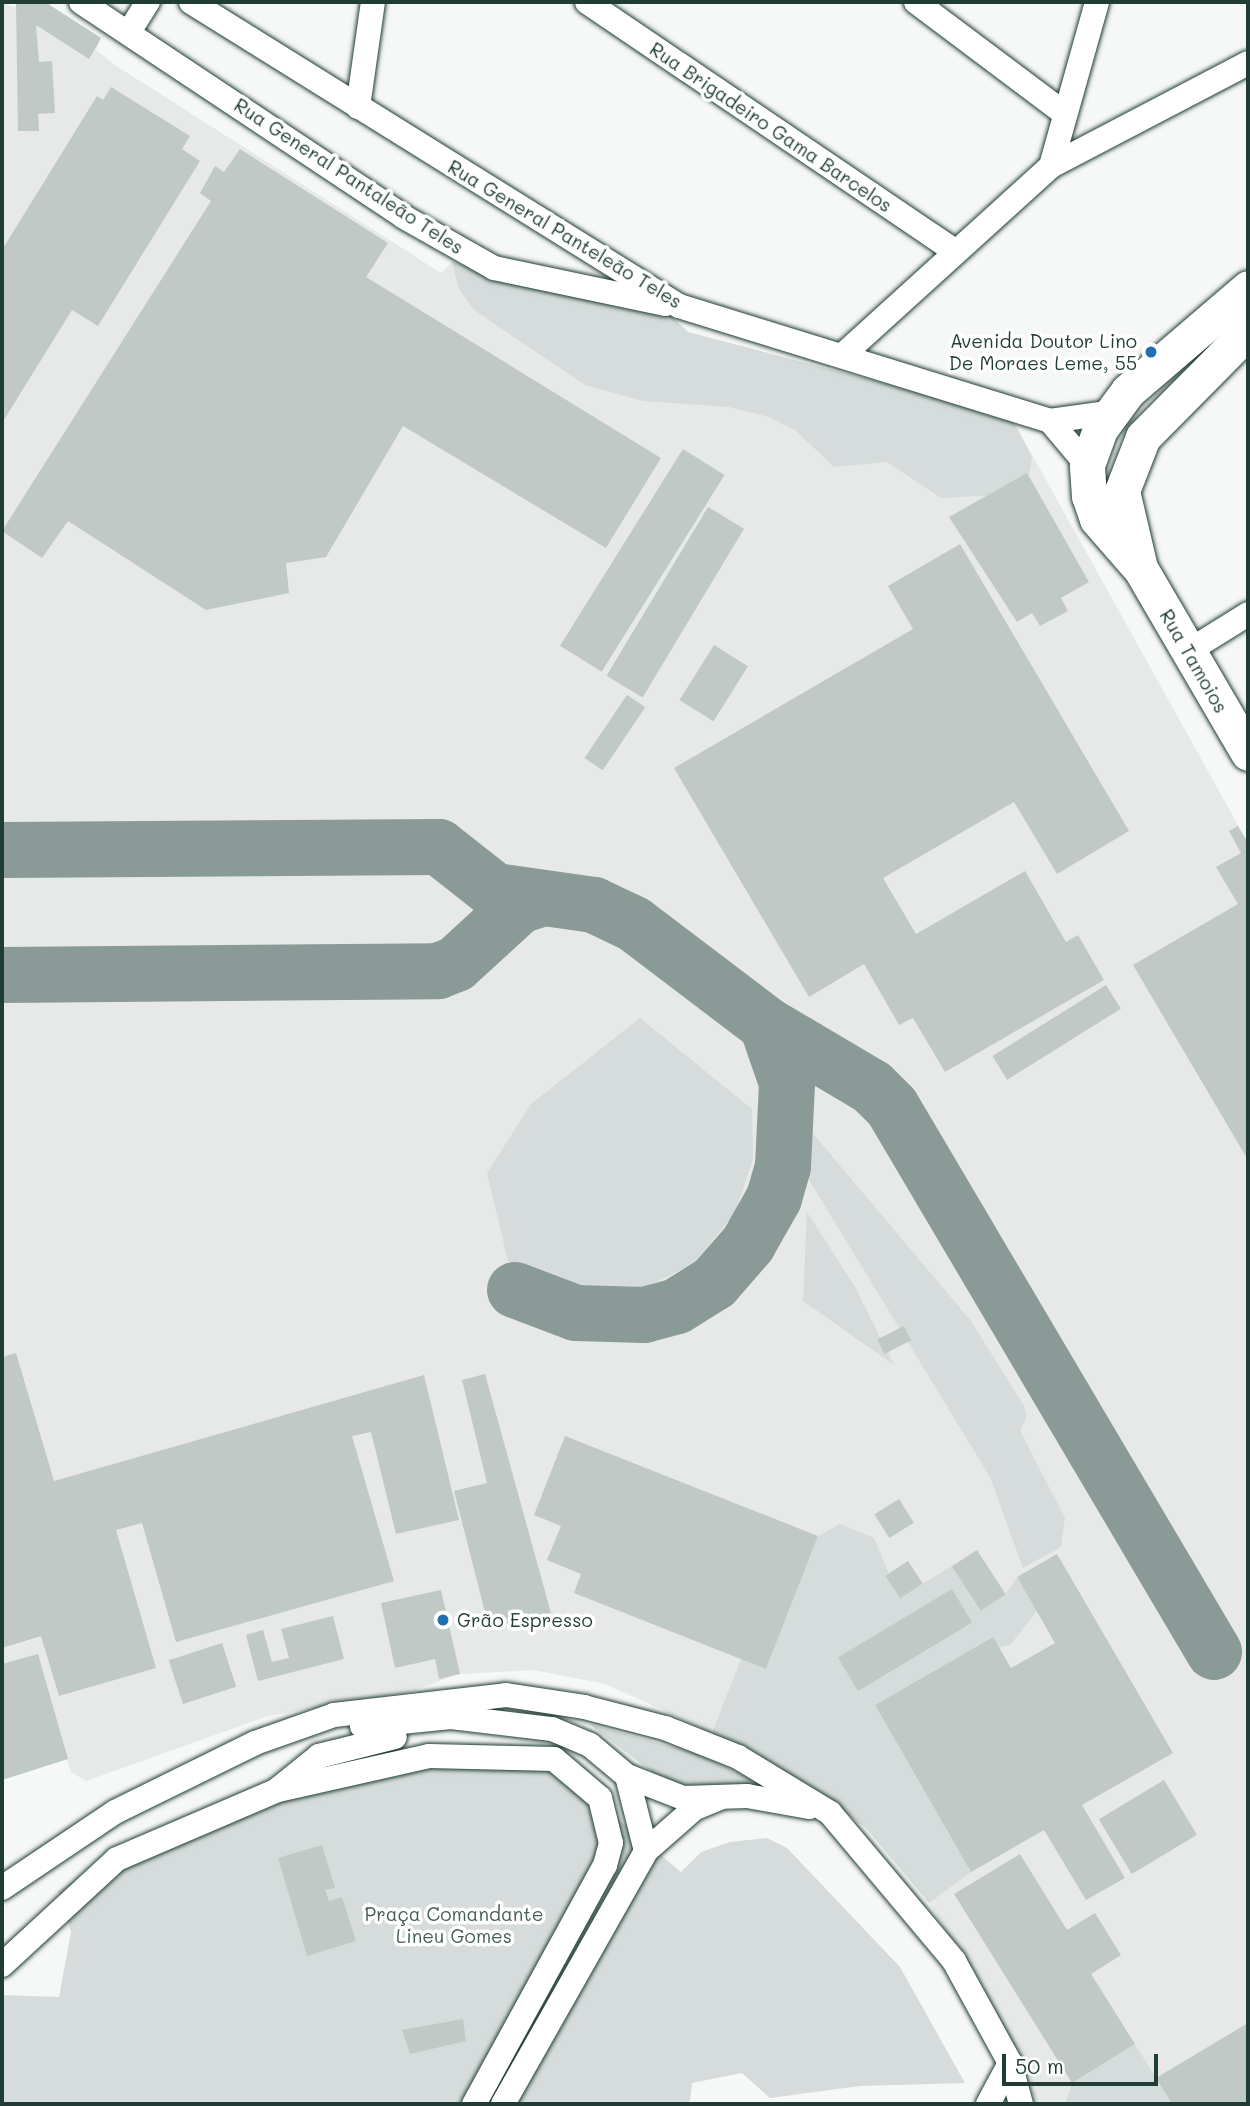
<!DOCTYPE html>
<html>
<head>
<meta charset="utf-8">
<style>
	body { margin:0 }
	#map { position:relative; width:1250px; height:2106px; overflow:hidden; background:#f6f7f7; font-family:Mali,sans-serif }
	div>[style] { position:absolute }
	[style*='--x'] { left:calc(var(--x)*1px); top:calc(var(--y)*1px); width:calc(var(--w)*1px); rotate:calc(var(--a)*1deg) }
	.built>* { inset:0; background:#e6e9e8 }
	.green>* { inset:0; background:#d6dcdb }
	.taxiway>* { height:56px; margin:-28px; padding:0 28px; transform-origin:28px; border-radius:28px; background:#8a9a96 }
	.building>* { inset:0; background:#c0c9c6; transform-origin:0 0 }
	.roads { filter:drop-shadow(0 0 2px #1f3d34) drop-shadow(0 0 2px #1f3d34) }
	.minor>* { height:24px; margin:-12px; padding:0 12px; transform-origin:12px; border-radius:12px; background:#fff }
	.secondary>* { height:35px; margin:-17.5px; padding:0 17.5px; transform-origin:17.5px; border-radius:17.5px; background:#fff }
	.dots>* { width:19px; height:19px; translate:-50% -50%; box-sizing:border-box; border:4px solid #fff; border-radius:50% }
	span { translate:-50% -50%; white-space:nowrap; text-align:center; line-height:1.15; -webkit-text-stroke:7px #fff; paint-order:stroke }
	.street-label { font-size:19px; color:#1f3d34 }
	.poi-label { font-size:19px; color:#1f3d34 }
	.right { translate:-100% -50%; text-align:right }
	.left { translate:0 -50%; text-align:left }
	.park-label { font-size:19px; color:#445d55 }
	.frame { position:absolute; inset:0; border:4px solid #1f3d34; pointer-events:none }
	.scale { position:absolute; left:1002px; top:2054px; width:156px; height:32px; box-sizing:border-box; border:4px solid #1f3d34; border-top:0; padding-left:9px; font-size:21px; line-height:24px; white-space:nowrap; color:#1f3d34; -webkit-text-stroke:5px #fff; paint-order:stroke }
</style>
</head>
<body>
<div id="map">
	<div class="built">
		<i style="clip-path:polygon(2px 2px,12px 7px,45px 2px,101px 38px,96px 50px,115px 65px,441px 273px,452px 262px,670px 315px,688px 332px,1011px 417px,1248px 843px,1248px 2104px,1035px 2104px,1030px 2074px,929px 1903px,866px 1828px,821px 1794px,712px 1733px,606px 1684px,534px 1670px,459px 1674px,409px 1692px,268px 1716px,86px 1781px,71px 1772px,67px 1759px,2px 1780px)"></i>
	</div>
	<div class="green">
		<i style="clip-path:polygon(452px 262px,670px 315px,688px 332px,1011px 417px,1032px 457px,1029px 474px,1000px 495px,941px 498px,887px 462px,834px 467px,795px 430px,769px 417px,729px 407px,643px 401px,585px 385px,474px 310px,459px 289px)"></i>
		<i style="clip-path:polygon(640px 1018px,752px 1109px,753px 1159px,735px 1213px,693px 1264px,642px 1289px,598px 1291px,519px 1267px,508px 1261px,487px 1173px,531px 1104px)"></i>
		<i style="clip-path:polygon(810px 1130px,971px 1321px,1024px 1406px,1027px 1416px,1020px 1431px,1065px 1518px,1061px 1547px,1023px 1568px,990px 1477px,806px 1175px)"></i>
		<i style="clip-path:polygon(807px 1212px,855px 1287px,894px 1365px,803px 1301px)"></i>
		<i style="clip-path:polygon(840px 1524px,874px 1538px,899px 1598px,952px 1566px,981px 1610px,1006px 1594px,1017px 1577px,1037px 1611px,1011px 1644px,999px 1648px,993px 1637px,875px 1705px,971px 1872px,929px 1903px,866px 1828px,821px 1794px,712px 1733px,741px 1659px,766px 1669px,818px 1536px)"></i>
		<i style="clip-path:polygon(589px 1724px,699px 1754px,752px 1779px,750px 1790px,668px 1784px)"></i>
		<i style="clip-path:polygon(475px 1744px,533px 1748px,681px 1872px,701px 1852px,730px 1842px,767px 1838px,787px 1848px,900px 1967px,965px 2083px,860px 2086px,770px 2098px,742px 2073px,692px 2083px,690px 2101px,674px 2104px,2px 2104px,2px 1995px,59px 1997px,71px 1932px,58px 1891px,147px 1834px,249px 1791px,373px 1756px)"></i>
		<i style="clip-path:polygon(1135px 2044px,1172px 2104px,1065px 2104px,1072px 2083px)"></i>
	</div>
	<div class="taxiway">
		<i style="--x:2;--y:850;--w:437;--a:-0.4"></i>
		<i style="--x:439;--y:847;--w:71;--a:38.2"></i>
		<i style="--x:495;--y:891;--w:100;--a:8"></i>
		<i style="--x:594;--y:905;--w:44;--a:25.4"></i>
		<i style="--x:634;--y:924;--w:167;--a:37.2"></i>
		<i style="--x:767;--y:1025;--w:122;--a:30.6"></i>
		<i style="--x:872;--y:1087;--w:28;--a:45"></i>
		<i style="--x:892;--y:1107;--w:633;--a:59.42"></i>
		<i style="--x:2;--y:975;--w:436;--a:-0.5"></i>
		<i style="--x:438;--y:971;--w:19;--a:-21"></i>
		<i style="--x:456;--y:964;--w:86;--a:-42.6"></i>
		<i style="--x:519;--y:906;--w:23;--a:-18"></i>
		<i style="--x:515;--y:1290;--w:65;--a:20.7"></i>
		<i style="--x:576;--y:1313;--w:68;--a:1.7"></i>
		<i style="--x:644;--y:1315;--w:34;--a:-15"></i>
		<i style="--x:677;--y:1306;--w:44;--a:-31.9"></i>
		<i style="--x:714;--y:1283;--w:52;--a:-48.9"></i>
		<i style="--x:748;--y:1244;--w:53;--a:-60.5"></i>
		<i style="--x:774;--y:1198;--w:33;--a:-74"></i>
		<i style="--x:783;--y:1166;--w:83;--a:-87.2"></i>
		<i style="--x:787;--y:1083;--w:61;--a:-109"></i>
	</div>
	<div class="building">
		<i style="clip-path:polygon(16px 2px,45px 2px,101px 38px,89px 59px,36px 25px,39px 62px,52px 61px,55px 113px,38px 114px,39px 131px,18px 131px)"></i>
		<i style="clip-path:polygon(111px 87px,190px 136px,182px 149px,200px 161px,98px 326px,72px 310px,2px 423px,2px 250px,97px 96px,103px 100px)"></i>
		<i style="clip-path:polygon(240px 149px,388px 243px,366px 277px,661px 458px,606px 548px,403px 426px,326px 557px,286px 563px,289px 593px,206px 610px,68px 521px,42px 558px,2px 531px,211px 201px,200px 193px,215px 166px,224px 172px)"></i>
		<i style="left:683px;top:449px;width:49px;height:232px;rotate:32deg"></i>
		<i style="clip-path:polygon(1027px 473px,1089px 582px,1061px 598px,1068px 611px,1040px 626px,1032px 613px,1017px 622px,949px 517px)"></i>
		<i style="left:708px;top:507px;width:42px;height:197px;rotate:31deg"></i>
		<i style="clip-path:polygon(960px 544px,1129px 831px,1057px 874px,1014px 802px,883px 878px,916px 934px,1025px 871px,1066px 942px,1078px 935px,1104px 980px,945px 1072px,913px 1018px,899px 1025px,864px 964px,809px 997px,674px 768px,913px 629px,888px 586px)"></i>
		<i style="left:714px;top:645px;width:40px;height:65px;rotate:32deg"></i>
		<i style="left:627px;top:695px;width:22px;height:76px;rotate:34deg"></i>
		<i style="clip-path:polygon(1238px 826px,1248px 843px,1248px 1160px,1133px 965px,1238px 904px,1216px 867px,1241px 853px,1229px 831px)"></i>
		<i style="left:1106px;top:985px;width:28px;height:134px;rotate:58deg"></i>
		<i style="left:904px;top:1326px;width:16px;height:30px;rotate:63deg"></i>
		<i style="clip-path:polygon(16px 1353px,54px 1481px,424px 1375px,459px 1520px,396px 1534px,371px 1432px,352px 1436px,394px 1581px,176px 1642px,142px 1523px,116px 1530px,156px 1668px,59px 1696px,41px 1636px,2px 1648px,2px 1357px)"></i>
		<i style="clip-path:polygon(485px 1374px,551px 1613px,489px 1628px,454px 1491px,487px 1483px,462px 1380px)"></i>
		<i style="clip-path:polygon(565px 1436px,818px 1536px,766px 1669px,574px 1593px,581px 1574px,547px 1560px,561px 1526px,534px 1515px)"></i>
		<i style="left:899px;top:1499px;width:28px;height:29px;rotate:58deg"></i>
		<i style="left:977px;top:1550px;width:53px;height:30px;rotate:57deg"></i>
		<i style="clip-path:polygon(1057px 1554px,1173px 1753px,1082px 1805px,1125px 1878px,1086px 1900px,1044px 1830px,971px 1872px,875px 1705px,993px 1637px,1011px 1668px,1055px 1643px,1017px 1577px)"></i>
		<i style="left:908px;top:1561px;width:27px;height:27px;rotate:57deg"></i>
		<i style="left:952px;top:1589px;width:39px;height:133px;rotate:59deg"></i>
		<i style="clip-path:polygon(441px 1590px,460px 1674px,439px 1679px,435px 1659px,395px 1668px,381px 1603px)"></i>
		<i style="clip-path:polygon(333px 1616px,344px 1659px,258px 1681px,246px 1635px,263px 1630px,272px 1662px,289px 1658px,281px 1629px)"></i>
		<i style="left:222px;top:1643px;width:46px;height:56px;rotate:72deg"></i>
		<i style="clip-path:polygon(38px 1654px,68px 1759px,2px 1780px,2px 1664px)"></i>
		<i style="left:1164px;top:1780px;width:64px;height:76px;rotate:59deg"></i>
		<i style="clip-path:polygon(322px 1845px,335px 1888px,325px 1890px,329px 1901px,342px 1897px,356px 1941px,307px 1956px,278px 1858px)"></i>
		<i style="clip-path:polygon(1020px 1854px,1067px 1930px,1095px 1913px,1121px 1955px,1091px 1974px,1135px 2044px,1072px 2083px,954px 1894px)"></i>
		<i style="clip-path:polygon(463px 2019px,466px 2041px,410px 2054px,402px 2030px)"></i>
		<i style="clip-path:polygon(1248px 2023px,1248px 2104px,1172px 2104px,1156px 2078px)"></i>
	</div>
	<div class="roads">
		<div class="minor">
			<i style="--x:81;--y:2;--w:388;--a:33.6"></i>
			<i style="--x:404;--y:217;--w:103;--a:29.5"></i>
			<i style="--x:494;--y:268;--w:175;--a:11.9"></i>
			<i style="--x:191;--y:2;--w:575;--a:31.92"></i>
			<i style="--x:679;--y:306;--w:388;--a:17.2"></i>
			<i style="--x:1050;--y:421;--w:58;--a:-8"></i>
			<i style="--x:587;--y:2;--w:444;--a:34.1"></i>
			<i style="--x:916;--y:2;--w:186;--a:36.9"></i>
			<i style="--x:129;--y:32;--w:36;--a:-58"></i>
			<i style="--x:358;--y:107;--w:106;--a:-81.9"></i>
			<i style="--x:1051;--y:166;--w:170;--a:-74.3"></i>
			<i style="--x:845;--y:353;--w:278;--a:-42.2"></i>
			<i style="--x:1051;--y:166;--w:222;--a:-27.6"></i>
			<i style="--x:1050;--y:421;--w:57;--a:49.9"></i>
			<i style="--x:1187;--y:652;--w:72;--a:-31.9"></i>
			<i style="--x:362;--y:1726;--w:89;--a:-5.8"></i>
			<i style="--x:451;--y:1717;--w:102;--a:6.8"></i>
			<i style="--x:552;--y:1729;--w:41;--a:22.8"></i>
			<i style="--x:590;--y:1745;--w:48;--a:40"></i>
			<i style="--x:627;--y:1776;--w:77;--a:75.8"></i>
			<i style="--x:627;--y:1776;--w:60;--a:21.4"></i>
			<i style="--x:683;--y:1798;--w:64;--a:-1.8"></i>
			<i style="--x:747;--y:1796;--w:63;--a:10.1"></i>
			<i style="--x:278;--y:1789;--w:53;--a:-38.8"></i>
			<i style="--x:319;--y:1756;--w:78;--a:-14"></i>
			<i style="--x:2;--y:1888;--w:136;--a:-33.9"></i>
			<i style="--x:115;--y:1812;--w:156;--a:-26.2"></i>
			<i style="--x:255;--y:1743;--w:84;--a:-19.5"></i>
			<i style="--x:334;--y:1715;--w:173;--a:-6.6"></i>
			<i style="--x:506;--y:1695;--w:79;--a:8.7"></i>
			<i style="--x:584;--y:1707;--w:84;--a:14.5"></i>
			<i style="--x:665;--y:1728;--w:79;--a:21.7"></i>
			<i style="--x:738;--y:1757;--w:108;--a:31.3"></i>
			<i style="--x:830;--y:1813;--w:193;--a:50"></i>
			<i style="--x:954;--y:1961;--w:116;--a:61.2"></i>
			<i style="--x:1010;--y:2063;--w:42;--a:75"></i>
			<i style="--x:2;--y:1965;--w:156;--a:-42.7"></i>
			<i style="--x:117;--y:1859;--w:175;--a:-23.2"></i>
			<i style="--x:278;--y:1790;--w:155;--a:-12.7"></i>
			<i style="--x:429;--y:1756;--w:125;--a:1.4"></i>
			<i style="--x:554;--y:1759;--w:60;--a:40.3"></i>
			<i style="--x:600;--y:1798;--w:46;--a:76.3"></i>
			<i style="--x:611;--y:1843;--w:23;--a:105"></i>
			<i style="--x:605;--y:1865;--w:273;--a:118.7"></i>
			<i style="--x:503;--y:2104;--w:291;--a:-60.5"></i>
			<i style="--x:646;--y:1851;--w:65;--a:-41.3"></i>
			<i style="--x:695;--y:1808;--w:27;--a:-22"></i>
			<i style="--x:988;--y:2104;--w:47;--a:-61.8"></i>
		</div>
		<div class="secondary">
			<i style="--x:1248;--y:331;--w:149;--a:134.7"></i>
			<i style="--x:1143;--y:437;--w:58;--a:111.3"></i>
			<i style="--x:1122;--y:491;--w:79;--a:76.8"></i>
			<i style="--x:1140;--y:568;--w:214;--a:59.7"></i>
			<i style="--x:1137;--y:565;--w:61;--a:-131"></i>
			<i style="--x:1097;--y:519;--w:24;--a:-109"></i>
			<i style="--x:1089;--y:496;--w:31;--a:-94"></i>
			<i style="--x:1087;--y:465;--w:38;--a:-70"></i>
			<i style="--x:1100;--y:429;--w:47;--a:-53.6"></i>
			<i style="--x:1128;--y:391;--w:158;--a:-40.6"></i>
		</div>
	</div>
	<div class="dots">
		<i style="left:1151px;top:352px;background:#1f6fb2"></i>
		<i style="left:443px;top:1620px;background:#1f6fb2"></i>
	</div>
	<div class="street-label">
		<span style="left:771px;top:127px;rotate:34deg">Rua Brigadeiro Gama Barcelos</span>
		<span style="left:349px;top:176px;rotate:33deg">Rua General Pantaleão Teles</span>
		<span style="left:565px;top:234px;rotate:31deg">Rua General Panteleão Teles</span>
		<span style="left:1194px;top:661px;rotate:60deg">Rua Tamoios</span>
	</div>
	<div class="poi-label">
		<span class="right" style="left:1137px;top:352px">Avenida Doutor Lino<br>De Moraes Leme, 55</span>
		<span class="left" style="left:457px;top:1620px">Grão Espresso</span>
	</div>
	<div class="park-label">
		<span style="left:454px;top:1925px">Praça Comandante<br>Lineu Gomes</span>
	</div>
	<div class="frame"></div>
	<div class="scale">50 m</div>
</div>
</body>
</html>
